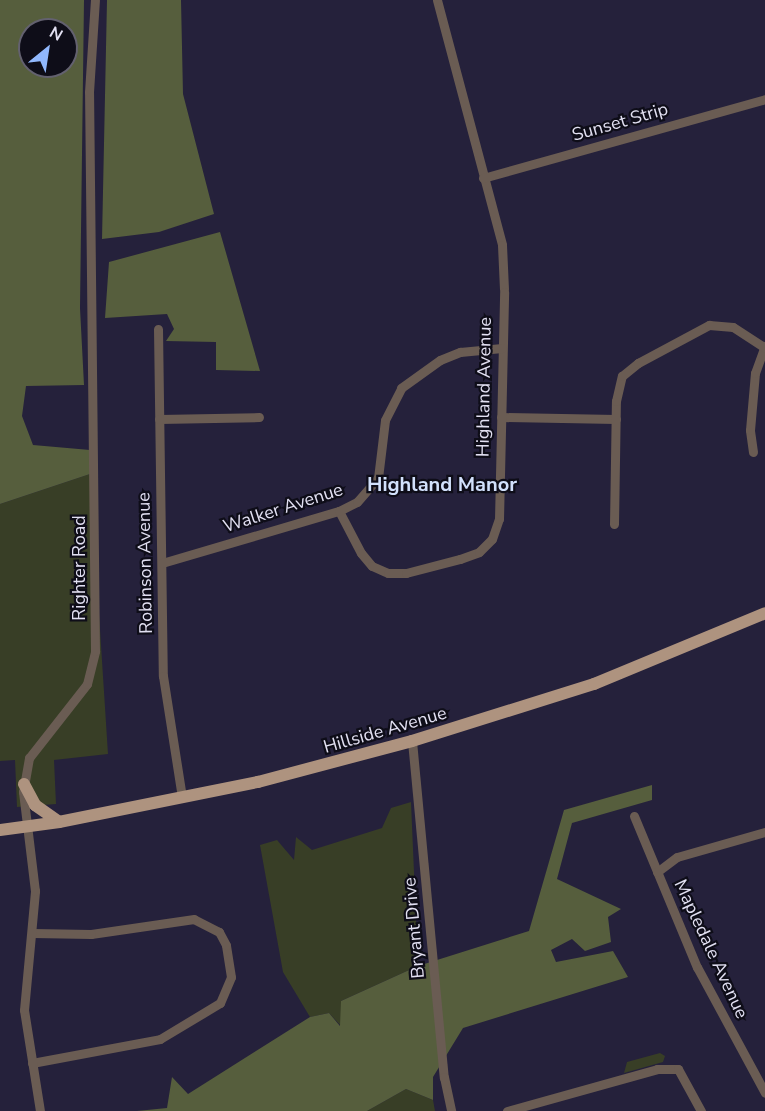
<!DOCTYPE html>
<html>
<head>
<meta charset="utf-8">
<style>
	body { margin:0 }
	#map { position:relative; width:765px; height:1111px; overflow:hidden; background:#25213b; font-family:"Nunito Sans",sans-serif }
	div>[style] { position:absolute }
	[style*='--x'] { left:calc(var(--x)*1px); top:calc(var(--y)*1px); width:calc(var(--w)*1px); rotate:calc(var(--a)*1deg) }
	.green>* { inset:0; background:#383e26 }
	.forest>* { inset:0; background:#565e3d }
	.minor>* { height:9px; margin:-4.5px; padding:0 4.5px; transform-origin:4.5px; border-radius:4.5px; background:#6a5c53 }
	.major>* { height:12px; margin:-6px; padding:0 6px; transform-origin:6px; border-radius:6px; background:#ae937f }
	span { translate:-50% -50%; white-space:nowrap; text-align:center; line-height:1.15; -webkit-text-stroke:4.5px #0e0d18; paint-order:stroke }
	.street-label { font-size:18px; color:#e2e0f2 }
	.neighbourhood-label { font-size:20px; color:#d2e1fc; font-weight:700 }
	.north { position:absolute; left:18px; top:18px; width:60px; height:60px; box-sizing:border-box; background:#0e0d18; border:2px solid #63616f; border-radius:50%; rotate:30deg; font-size:16px; font-weight:700; line-height:24px; text-align:center; color:#e2e0f2 }
	.north::after { content:''; display:block; margin:auto; width:21px; height:27px; background:#91b8fd; clip-path:polygon(50% 0,100% 100%,50% 72%,0 100%) }
</style>
</head>
<body>
<div id="map">
	<div class="green">
		<i style="clip-path:polygon(90px 474px,108px 754px,54px 760px,56px 804px,17px 807px,15px 760px,0 761px,0 504px)"></i>
		<i style="clip-path:polygon(411px 802px,418px 966px,341px 1001px,341px 1026px,329px 1013px,310px 1017px,283px 972px,260px 845px,277px 840px,294px 860px,296px 837px,312px 850px,382px 828px,391px 808px)"></i>
		<i style="clip-path:polygon(660px 1053px,665px 1056px,663px 1062px,624px 1073px,627px 1062px)"></i>
		<i style="clip-path:polygon(406px 1089px,433px 1100px,435px 1111px,367px 1111px)"></i>
	</div>
	<div class="forest">
		<i style="clip-path:polygon(evenodd,0 0,84px 0,80px 308px,84px 385px,26px 386px,22px 416px,33px 445px,90px 450px,90px 474px,0 504px,0 0,30px 30px,66px 30px,66px 66px,30px 66px,30px 30px)"></i>
		<i style="clip-path:polygon(107px 0,181px 0,183px 94px,214px 214px,159px 232px,102px 239px)"></i>
		<i style="clip-path:polygon(220px 232px,260px 371px,216px 370px,216px 342px,166px 341px,174px 329px,167px 314px,105px 318px,109px 262px)"></i>
		<i style="clip-path:polygon(652px 785px,652px 800px,572px 823px,557px 879px,621px 909px,608px 917px,611px 942px,585px 951px,572px 939px,551px 950px,556px 962px,613px 951px,628px 977px,463px 1028px,433px 1077px,433px 1100px,406px 1089px,367px 1111px,137px 1111px,167px 1108px,172px 1077px,188px 1094px,310px 1017px,329px 1013px,340px 1026px,341px 1001px,418px 966px,529px 931px,564px 810px)"></i>
	</div>
	<div class="minor">
		<i style="--x:437;--y:0;--w:253;--a:75.1"></i>
		<i style="--x:502;--y:245;--w:44;--a:87.4"></i>
		<i style="--x:483;--y:178;--w:293;--a:-15.6"></i>
		<i style="--x:158;--y:329;--w:347;--a:89.2"></i>
		<i style="--x:163;--y:676;--w:122;--a:81.1"></i>
		<i style="--x:501;--y:417;--w:115;--a:1"></i>
		<i style="--x:159;--y:419;--w:100;--a:-1.1"></i>
		<i style="--x:753;--y:452;--w:22;--a:-98"></i>
		<i style="--x:750;--y:430;--w:57;--a:-85"></i>
		<i style="--x:755;--y:373;--w:29;--a:-70"></i>
		<i style="--x:339;--y:511;--w:47;--a:62.4"></i>
		<i style="--x:361;--y:553;--w:17;--a:50"></i>
		<i style="--x:372;--y:566;--w:17;--a:24"></i>
		<i style="--x:388;--y:573;--w:18;--a:0"></i>
		<i style="--x:406;--y:573;--w:56;--a:-14.5"></i>
		<i style="--x:460;--y:559;--w:20;--a:-20"></i>
		<i style="--x:479;--y:552;--w:18;--a:-45"></i>
		<i style="--x:492;--y:539;--w:21;--a:-71"></i>
		<i style="--x:499;--y:519;--w:227;--a:-88.7"></i>
		<i style="--x:614;--y:524;--w:123;--a:-89.1"></i>
		<i style="--x:616;--y:401;--w:26;--a:-77"></i>
		<i style="--x:622;--y:376;--w:21;--a:-39"></i>
		<i style="--x:638;--y:363;--w:81;--a:-28.2"></i>
		<i style="--x:709;--y:325;--w:24;--a:5"></i>
		<i style="--x:733;--y:327;--w:37;--a:33"></i>
		<i style="--x:162;--y:563;--w:184;--a:-16.4"></i>
		<i style="--x:339;--y:511;--w:20;--a:-27"></i>
		<i style="--x:357;--y:502;--w:32;--a:-49"></i>
		<i style="--x:378;--y:478;--w:58;--a:-83.1"></i>
		<i style="--x:385;--y:420;--w:36;--a:-63"></i>
		<i style="--x:401;--y:388;--w:48;--a:-35.7"></i>
		<i style="--x:440;--y:360;--w:22;--a:-22"></i>
		<i style="--x:460;--y:352;--w:42;--a:-5.4"></i>
		<i style="--x:412;--y:741;--w:338;--a:84.6"></i>
		<i style="--x:444;--y:1077;--w:35;--a:78"></i>
		<i style="--x:634;--y:816;--w:164;--a:67.4"></i>
		<i style="--x:697;--y:967;--w:143;--a:61.6"></i>
		<i style="--x:657;--y:872;--w:25;--a:-37"></i>
		<i style="--x:677;--y:857;--w:91;--a:-15.9"></i>
		<i style="--x:32;--y:1063;--w:130;--a:-10.6"></i>
		<i style="--x:160;--y:1039;--w:70;--a:-31"></i>
		<i style="--x:220;--y:1003;--w:28;--a:-67"></i>
		<i style="--x:231;--y:977;--w:32;--a:-99"></i>
		<i style="--x:226;--y:945;--w:15;--a:-118"></i>
		<i style="--x:219;--y:932;--w:28;--a:-153"></i>
		<i style="--x:194;--y:919;--w:104;--a:171.7"></i>
		<i style="--x:91;--y:934;--w:58;--a:-179"></i>
		<i style="--x:40;--y:1111;--w:102;--a:-99"></i>
		<i style="--x:24;--y:1010;--w:120;--a:-84.7"></i>
		<i style="--x:35;--y:891;--w:100;--a:-96.9"></i>
		<i style="--x:23;--y:792;--w:35;--a:-80"></i>
		<i style="--x:29;--y:758;--w:94;--a:-51.9"></i>
		<i style="--x:87;--y:684;--w:34;--a:-76"></i>
		<i style="--x:95;--y:651;--w:559;--a:-90.61"></i>
		<i style="--x:89;--y:92;--w:92;--a:-86.3"></i>
		<i style="--x:507;--y:1111;--w:156;--a:-15.6"></i>
		<i style="--x:657;--y:1069;--w:21;--a:0"></i>
		<i style="--x:678;--y:1069;--w:48;--a:61.3"></i>
	</div>
	<div class="major">
		<i style="--x:24;--y:784;--w:24;--a:62"></i>
		<i style="--x:35;--y:805;--w:29;--a:35"></i>
		<i style="--x:0;--y:830;--w:60;--a:-7.7"></i>
		<i style="--x:59;--y:822;--w:203;--a:-11.4"></i>
		<i style="--x:258;--y:782;--w:159;--a:-14.9"></i>
		<i style="--x:412;--y:741;--w:191;--a:-17.4"></i>
		<i style="--x:594;--y:684;--w:185;--a:-22.5"></i>
	</div>
	<div class="street-label">
		<span style="left:620px;top:122px;rotate:-16deg">Sunset Strip</span>
		<span style="left:484px;top:387px;rotate:-89deg">Highland Avenue</span>
		<span style="left:283px;top:508px;rotate:-18deg">Walker Avenue</span>
		<span style="left:145px;top:563px;rotate:-91deg">Robinson Avenue</span>
		<span style="left:79px;top:568px;rotate:-90deg">Righter Road</span>
		<span style="left:385px;top:730px;rotate:-16deg">Hillside Avenue</span>
		<span style="left:414px;top:928px;rotate:-95deg">Bryant Drive</span>
		<span style="left:711px;top:949px;rotate:65deg">Mapledale Avenue</span>
	</div>
	<div class="neighbourhood-label">
		<span style="left:442px;top:484px">Highland Manor</span>
	</div>
	<div class="north">N</div>
</div>
</body>
</html>
